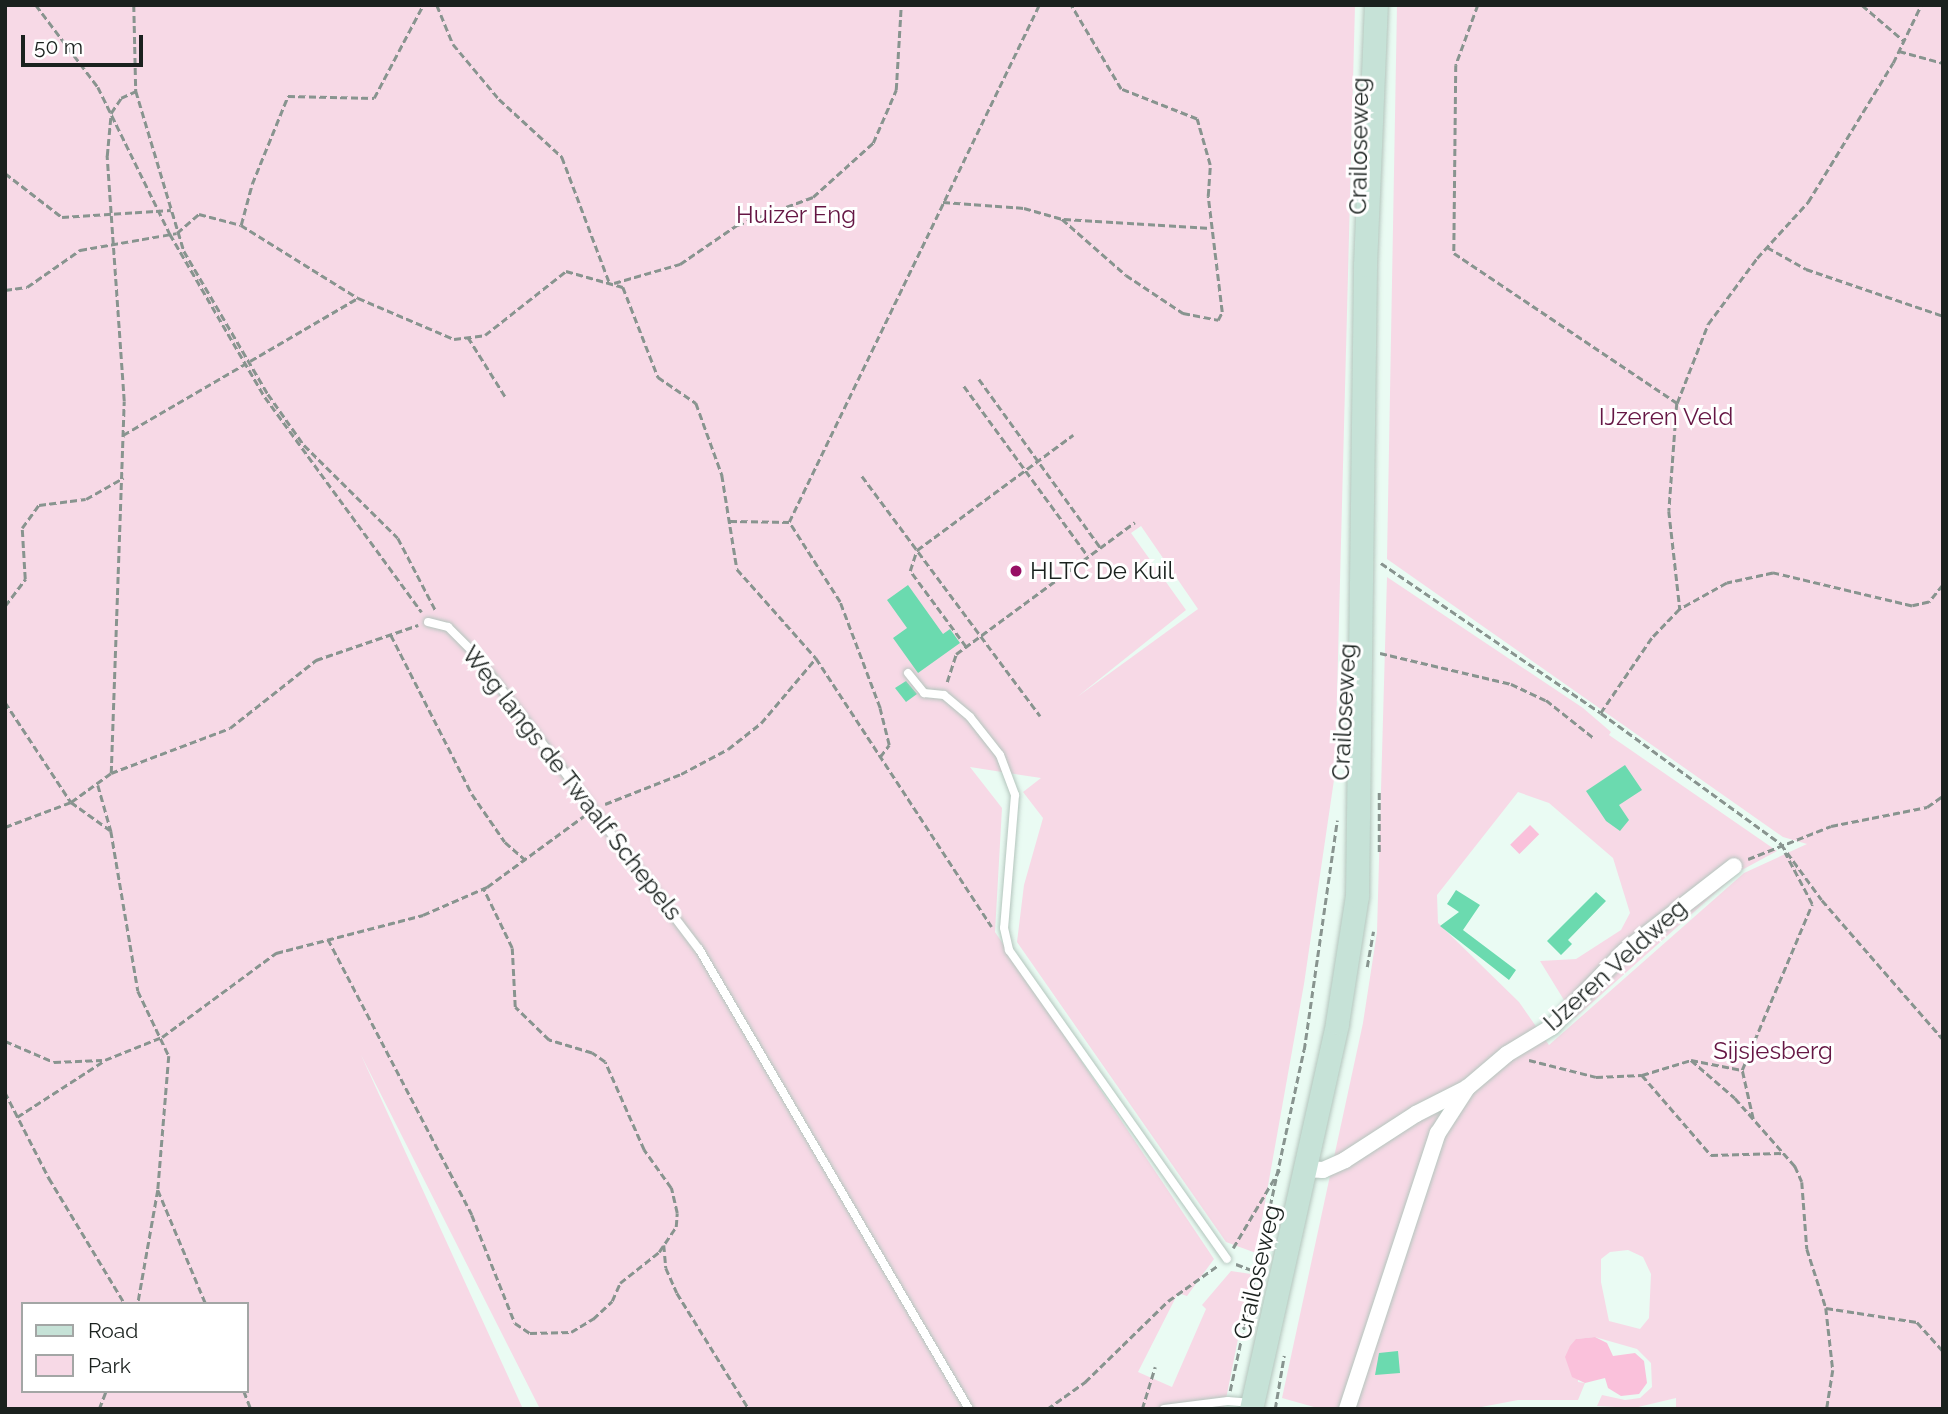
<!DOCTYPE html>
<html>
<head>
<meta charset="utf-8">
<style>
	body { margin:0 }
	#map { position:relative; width:1948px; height:1414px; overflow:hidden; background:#eafbf3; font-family:Raleway,sans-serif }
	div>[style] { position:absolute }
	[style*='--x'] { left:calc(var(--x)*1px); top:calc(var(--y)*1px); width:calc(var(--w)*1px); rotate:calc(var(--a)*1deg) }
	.green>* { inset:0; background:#f7d9e6 }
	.water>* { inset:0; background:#fac1db; transform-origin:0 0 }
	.building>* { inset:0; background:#6bdaaf }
	.path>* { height:2.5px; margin-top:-1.25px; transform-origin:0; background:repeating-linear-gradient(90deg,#88948f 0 7px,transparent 0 10.5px) }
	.roads { filter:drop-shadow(0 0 2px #b4c5bd) drop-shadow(0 0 2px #b4c5bd) }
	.service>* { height:8px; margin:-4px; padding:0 4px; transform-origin:4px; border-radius:4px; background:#fff }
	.minor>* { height:16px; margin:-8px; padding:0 8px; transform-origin:8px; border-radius:8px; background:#fff }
	.secondary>* { height:23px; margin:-11.5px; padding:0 11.5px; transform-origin:11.5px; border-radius:11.5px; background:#c6e2d7 }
	.dots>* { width:19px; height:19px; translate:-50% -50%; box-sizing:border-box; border:4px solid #fff; border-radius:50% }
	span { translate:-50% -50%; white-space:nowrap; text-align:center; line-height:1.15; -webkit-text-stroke:6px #fff; paint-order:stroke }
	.street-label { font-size:24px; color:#1a211e }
	.park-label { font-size:24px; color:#651644 }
	.poi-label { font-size:24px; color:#1a211e }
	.left { translate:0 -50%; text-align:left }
	.frame { position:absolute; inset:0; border:7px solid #1a211e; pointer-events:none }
	.legend { position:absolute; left:21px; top:1302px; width:228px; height:91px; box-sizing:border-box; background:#fff; border:2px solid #a3a6a5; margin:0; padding:9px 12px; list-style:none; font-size:21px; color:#1a211e }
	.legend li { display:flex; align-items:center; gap:14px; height:35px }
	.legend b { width:35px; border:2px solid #a3a6a5 }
	.scale { position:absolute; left:21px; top:35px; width:122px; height:32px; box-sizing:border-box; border:4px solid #1a211e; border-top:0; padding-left:9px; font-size:21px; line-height:24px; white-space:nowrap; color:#1a211e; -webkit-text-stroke:5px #fff; paint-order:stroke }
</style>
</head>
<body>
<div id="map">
	<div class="green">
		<i style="clip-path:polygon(evenodd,5px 5px,1355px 5px,1335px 773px,1304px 984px,1256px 1253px,1226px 1242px,1017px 942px,1024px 885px,1043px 818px,1023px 792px,1041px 778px,970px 767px,1002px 808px,995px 932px,1214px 1259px,1187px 1296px,1178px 1293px,1138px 1372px,1172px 1387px,1206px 1309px,1202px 1305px,1231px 1271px,1251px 1274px,1224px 1409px,540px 1409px,361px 1055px,523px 1409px,5px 1409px,5px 5px,1141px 526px,1198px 609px,1077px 697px,1186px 610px,1131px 533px,1141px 526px,5px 5px,23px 1304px,247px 1304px,247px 1391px,23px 1391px,23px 1304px)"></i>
		<i style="clip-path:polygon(evenodd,1397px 5px,1943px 5px,1943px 1409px,1676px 1409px,1676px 1398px,1634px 1408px,1597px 1406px,1602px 1395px,1625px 1400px,1640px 1398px,1652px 1387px,1651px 1363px,1637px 1349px,1595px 1337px,1576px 1339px,1578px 1382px,1585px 1383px,1578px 1400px,1518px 1400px,1471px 1409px,1321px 1409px,1282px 1398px,1363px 1023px,1377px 932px,1387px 577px,1583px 708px,1611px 732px,1609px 735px,1777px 851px,1740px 871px,1575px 1018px,1540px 961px,1576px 959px,1621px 930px,1630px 913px,1613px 858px,1549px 803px,1518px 792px,1437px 895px,1438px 923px,1519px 1002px,1549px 1045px,1744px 873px,1807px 844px,1783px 837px,1387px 559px,1397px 5px,1628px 1250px,1643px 1257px,1651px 1274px,1649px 1318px,1640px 1329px,1609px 1321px,1601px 1282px,1601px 1259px,1610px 1252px,1628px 1250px)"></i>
	</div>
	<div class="water">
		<i style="left:1530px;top:825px;width:13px;height:28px;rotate:45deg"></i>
		<i style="clip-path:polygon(1595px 1337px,1607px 1343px,1613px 1356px,1635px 1353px,1644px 1361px,1647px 1383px,1639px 1394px,1621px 1396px,1608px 1388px,1605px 1378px,1585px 1383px,1572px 1377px,1565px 1357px,1570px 1346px,1576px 1339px)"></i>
	</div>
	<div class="building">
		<i style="clip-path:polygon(908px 585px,943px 634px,950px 629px,960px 643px,918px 673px,893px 638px,907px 628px,887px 600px)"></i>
		<i style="clip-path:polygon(906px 681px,917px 694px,906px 702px,895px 688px)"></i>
		<i style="clip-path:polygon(1625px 765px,1642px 790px,1619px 805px,1629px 820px,1620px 831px,1606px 821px,1586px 791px)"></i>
		<i style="clip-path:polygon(1456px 890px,1480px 905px,1463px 930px,1516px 970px,1509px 980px,1440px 926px,1459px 912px,1447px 904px)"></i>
		<i style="clip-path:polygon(1596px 892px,1606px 901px,1568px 940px,1572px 944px,1561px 955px,1547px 941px)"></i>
		<i style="clip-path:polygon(1398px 1351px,1400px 1373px,1375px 1375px,1379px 1353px)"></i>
	</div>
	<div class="path">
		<i style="--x:36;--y:5;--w:103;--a:52.9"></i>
		<i style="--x:98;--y:87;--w:164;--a:63.9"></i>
		<i style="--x:170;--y:234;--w:189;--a:59.8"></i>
		<i style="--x:265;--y:397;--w:266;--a:53.9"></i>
		<i style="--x:134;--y:5;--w:86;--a:88.7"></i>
		<i style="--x:136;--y:91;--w:167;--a:73.3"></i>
		<i style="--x:184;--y:251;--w:166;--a:59.6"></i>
		<i style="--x:268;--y:394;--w:62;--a:54.8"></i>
		<i style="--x:304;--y:445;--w:132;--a:44.7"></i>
		<i style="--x:398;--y:538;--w:82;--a:62.5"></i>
		<i style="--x:437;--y:5;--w:42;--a:67.7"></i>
		<i style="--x:453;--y:44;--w:72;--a:50.1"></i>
		<i style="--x:499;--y:99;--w:86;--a:42.6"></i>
		<i style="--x:562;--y:157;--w:136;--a:69.3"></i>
		<i style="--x:1478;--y:5;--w:64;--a:110.1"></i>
		<i style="--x:1456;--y:65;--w:188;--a:90.6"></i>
		<i style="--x:1454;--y:253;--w:269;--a:33.9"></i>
		<i style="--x:1677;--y:403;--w:108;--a:94.2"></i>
		<i style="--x:1669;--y:511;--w:99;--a:83.6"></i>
		<i style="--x:1862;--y:5;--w:55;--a:40.6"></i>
		<i style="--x:1899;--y:51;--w:46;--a:15.3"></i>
		<i style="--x:5;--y:173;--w:72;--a:37.7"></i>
		<i style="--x:62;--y:217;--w:109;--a:-3.7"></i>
		<i style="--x:943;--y:202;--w:81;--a:4.2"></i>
		<i style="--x:1024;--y:208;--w:40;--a:16"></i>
		<i style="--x:1062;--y:219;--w:85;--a:41.2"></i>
		<i style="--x:1126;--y:275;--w:69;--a:33.7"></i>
		<i style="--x:1183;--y:313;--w:36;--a:11"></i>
		<i style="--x:1218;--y:320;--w:9;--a:-63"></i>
		<i style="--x:1222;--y:312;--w:117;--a:-96.9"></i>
		<i style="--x:1208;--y:196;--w:31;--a:-86"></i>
		<i style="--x:1210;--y:165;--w:48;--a:-105.8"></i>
		<i style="--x:1197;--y:119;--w:82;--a:-158.5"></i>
		<i style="--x:1121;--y:89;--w:98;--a:-120.8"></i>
		<i style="--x:1064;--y:219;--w:147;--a:3.5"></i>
		<i style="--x:241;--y:225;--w:42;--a:-75"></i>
		<i style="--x:252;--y:184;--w:95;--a:-67.8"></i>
		<i style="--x:288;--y:96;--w:86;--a:1.3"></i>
		<i style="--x:374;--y:98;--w:105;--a:-62.2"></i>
		<i style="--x:1767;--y:247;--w:45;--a:29.4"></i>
		<i style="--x:1806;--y:269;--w:145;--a:18.9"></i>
		<i style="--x:614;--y:283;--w:69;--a:-16.1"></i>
		<i style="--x:680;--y:264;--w:69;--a:-34.4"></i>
		<i style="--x:737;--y:225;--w:81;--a:-20.2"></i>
		<i style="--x:813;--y:197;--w:81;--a:-42"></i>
		<i style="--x:873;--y:143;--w:58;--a:-66.5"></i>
		<i style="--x:896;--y:90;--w:85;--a:-86.6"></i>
		<i style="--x:5;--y:290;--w:22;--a:-8"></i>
		<i style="--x:27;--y:287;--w:65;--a:-34.9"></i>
		<i style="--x:80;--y:250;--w:98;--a:-9.9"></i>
		<i style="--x:177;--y:233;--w:29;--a:-41"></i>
		<i style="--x:199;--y:214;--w:43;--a:14.7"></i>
		<i style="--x:241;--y:225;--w:138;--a:32"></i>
		<i style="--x:358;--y:298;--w:104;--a:23.1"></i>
		<i style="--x:454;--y:339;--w:31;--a:-7"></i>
		<i style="--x:485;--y:335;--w:103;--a:-38.3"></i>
		<i style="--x:566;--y:271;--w:59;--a:15.7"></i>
		<i style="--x:623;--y:287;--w:97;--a:68.7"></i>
		<i style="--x:658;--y:377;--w:46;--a:34.4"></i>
		<i style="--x:696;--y:403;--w:77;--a:70.1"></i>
		<i style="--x:722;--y:475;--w:95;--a:80.9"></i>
		<i style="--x:737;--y:569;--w:119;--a:48.4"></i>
		<i style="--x:816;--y:658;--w:321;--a:56.8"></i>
		<i style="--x:468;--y:337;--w:70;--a:57.9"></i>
		<i style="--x:250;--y:361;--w:125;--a:-30.3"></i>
		<i style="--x:979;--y:379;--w:207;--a:54.2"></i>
		<i style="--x:964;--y:386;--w:210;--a:53.9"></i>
		<i style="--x:1677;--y:403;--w:85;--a:-68.6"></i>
		<i style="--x:1708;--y:324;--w:82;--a:-53.4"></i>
		<i style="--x:1757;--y:258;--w:76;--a:-47.7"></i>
		<i style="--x:1808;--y:202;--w:163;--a:-58.6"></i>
		<i style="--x:1893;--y:63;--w:64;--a:-64.2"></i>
		<i style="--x:123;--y:435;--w:141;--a:-30.2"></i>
		<i style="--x:862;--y:476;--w:299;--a:53.4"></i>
		<i style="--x:730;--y:521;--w:59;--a:1"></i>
		<i style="--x:1381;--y:563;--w:266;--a:34.3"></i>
		<i style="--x:1943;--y:585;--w:22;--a:129"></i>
		<i style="--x:1929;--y:602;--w:17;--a:167"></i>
		<i style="--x:1912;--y:606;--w:143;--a:-166.6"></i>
		<i style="--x:1773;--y:573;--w:47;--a:167.7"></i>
		<i style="--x:1727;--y:583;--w:54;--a:151"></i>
		<i style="--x:1680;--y:609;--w:40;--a:134"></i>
		<i style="--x:1652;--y:638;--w:91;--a:124.2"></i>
		<i style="--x:1601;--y:713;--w:223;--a:36"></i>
		<i style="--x:1781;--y:844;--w:69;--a:53.8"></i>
		<i style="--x:1822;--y:900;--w:184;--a:49"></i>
		<i style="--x:5;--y:606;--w:34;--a:-53"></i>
		<i style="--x:25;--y:579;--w:51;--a:-93.4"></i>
		<i style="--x:22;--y:528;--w:29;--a:-54"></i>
		<i style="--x:39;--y:505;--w:47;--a:-7.3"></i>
		<i style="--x:86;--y:499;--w:43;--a:-29.6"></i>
		<i style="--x:391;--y:635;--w:178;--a:63"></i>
		<i style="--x:472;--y:794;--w:58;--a:55.5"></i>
		<i style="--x:505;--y:842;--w:28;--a:41"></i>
		<i style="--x:966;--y:647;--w:94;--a:-126.4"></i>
		<i style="--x:910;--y:571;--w:22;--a:-72"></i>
		<i style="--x:917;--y:550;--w:194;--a:-36.4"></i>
		<i style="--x:1380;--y:653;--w:135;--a:13.3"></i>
		<i style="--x:1511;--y:684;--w:38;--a:25"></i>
		<i style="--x:1546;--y:700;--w:61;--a:38.4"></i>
		<i style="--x:947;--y:682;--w:29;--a:-72"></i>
		<i style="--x:956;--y:654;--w:222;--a:-36.4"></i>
		<i style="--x:5;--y:702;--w:120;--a:56.6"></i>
		<i style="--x:71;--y:802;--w:48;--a:35.7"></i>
		<i style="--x:880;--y:757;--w:15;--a:-53"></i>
		<i style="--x:889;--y:745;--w:38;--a:-104"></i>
		<i style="--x:880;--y:708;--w:113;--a:-110.7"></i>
		<i style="--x:840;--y:602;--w:95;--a:-122.5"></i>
		<i style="--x:789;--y:522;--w:574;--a:-64.19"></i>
		<i style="--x:111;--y:773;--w:372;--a:-88"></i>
		<i style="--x:124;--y:401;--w:246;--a:-94"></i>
		<i style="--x:107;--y:156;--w:43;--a:-84.7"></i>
		<i style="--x:111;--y:113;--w:18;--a:-56"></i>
		<i style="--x:121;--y:98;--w:17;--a:-25"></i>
		<i style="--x:98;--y:785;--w:48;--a:74.2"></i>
		<i style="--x:111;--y:831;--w:162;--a:80.4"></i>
		<i style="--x:138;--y:991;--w:72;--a:64.5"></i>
		<i style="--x:169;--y:1056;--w:134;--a:94.7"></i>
		<i style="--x:158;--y:1190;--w:116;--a:100"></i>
		<i style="--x:605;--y:804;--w:82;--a:-21.5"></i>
		<i style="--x:681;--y:774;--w:53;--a:-28"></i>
		<i style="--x:728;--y:749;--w:42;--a:-38.2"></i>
		<i style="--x:761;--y:723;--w:85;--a:-49.8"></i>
		<i style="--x:5;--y:827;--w:71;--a:-20.7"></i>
		<i style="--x:71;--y:802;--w:49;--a:-35.9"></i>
		<i style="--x:111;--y:773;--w:127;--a:-20.7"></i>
		<i style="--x:230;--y:728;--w:110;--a:-38.3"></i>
		<i style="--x:316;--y:660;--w:108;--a:-18.9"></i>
		<i style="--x:1379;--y:852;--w:60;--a:-90"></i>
		<i style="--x:1748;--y:859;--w:89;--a:-21.7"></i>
		<i style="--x:1831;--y:826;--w:98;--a:-11.2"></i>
		<i style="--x:1927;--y:807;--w:19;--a:-35"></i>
		<i style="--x:328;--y:939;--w:311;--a:62.4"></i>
		<i style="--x:472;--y:1215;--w:116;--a:68.3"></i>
		<i style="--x:515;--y:1323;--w:18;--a:34"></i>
		<i style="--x:530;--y:1333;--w:41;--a:-1.4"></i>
		<i style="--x:571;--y:1332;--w:26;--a:-31"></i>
		<i style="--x:593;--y:1319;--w:26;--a:-43"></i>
		<i style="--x:612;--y:1301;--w:20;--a:-66"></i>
		<i style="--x:620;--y:1283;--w:50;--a:-38.5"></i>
		<i style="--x:659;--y:1252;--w:30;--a:-56"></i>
		<i style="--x:676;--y:1227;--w:14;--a:-86"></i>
		<i style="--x:677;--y:1213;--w:26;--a:-103"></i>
		<i style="--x:671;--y:1188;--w:47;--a:-125.4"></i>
		<i style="--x:644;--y:1150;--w:96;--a:-113.9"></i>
		<i style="--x:605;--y:1062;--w:16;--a:-145"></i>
		<i style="--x:592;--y:1053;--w:45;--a:-163.2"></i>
		<i style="--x:549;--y:1040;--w:47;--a:-135.9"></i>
		<i style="--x:515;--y:1007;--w:59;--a:-92.9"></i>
		<i style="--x:512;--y:948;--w:67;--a:-115.8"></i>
		<i style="--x:1367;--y:967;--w:36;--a:-80"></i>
		<i style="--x:5;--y:1041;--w:53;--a:23.2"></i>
		<i style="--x:54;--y:1062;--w:48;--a:-2.4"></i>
		<i style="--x:1529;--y:1060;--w:69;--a:14.2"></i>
		<i style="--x:1596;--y:1077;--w:46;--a:-2.5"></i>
		<i style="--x:1642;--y:1075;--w:51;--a:-17"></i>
		<i style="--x:1691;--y:1060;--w:58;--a:40.8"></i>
		<i style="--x:1735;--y:1098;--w:91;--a:48.6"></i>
		<i style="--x:1795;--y:1166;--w:17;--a:66"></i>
		<i style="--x:1802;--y:1182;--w:67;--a:85.7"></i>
		<i style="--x:1807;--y:1249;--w:62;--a:72.1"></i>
		<i style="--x:1826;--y:1308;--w:62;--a:83.6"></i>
		<i style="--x:1833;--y:1370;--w:39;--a:99"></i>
		<i style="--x:1691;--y:1060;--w:52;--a:11.1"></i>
		<i style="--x:1642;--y:1075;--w:106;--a:49.2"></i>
		<i style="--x:1711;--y:1155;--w:72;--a:-1.6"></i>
		<i style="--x:5;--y:1092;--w:97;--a:62.9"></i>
		<i style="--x:49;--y:1178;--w:147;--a:58.9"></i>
		<i style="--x:17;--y:1117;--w:105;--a:-32.9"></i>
		<i style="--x:105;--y:1060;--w:61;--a:-22"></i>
		<i style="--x:162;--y:1037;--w:142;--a:-36.4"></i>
		<i style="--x:276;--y:953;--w:152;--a:-14.5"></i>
		<i style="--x:423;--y:915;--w:70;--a:-23.6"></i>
		<i style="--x:487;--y:887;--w:120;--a:-36.2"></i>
		<i style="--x:1753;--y:1119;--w:50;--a:-102.7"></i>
		<i style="--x:1742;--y:1070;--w:180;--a:-67.1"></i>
		<i style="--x:1812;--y:904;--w:58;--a:-117.9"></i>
		<i style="--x:158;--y:1190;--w:124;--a:67.2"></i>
		<i style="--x:664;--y:1245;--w:23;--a:85"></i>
		<i style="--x:666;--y:1268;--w:27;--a:66"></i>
		<i style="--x:677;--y:1293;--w:137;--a:58.2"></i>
		<i style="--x:1233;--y:1248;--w:92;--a:-59.3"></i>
		<i style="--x:1236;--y:1264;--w:28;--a:21"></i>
		<i style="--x:1826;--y:1308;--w:92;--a:8.7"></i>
		<i style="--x:1917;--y:1322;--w:39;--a:48"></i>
		<i style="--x:244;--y:1391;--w:19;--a:69"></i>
		<i style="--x:1230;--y:1391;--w:349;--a:-77.8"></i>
		<i style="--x:1304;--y:1050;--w:232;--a:-81.8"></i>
		<i style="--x:99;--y:1409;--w:19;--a:-69"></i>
		<i style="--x:1047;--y:1409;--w:47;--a:-35.4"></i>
		<i style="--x:1085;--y:1382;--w:116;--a:-44.3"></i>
		<i style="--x:1168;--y:1301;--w:60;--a:-35.5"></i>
		<i style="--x:1142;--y:1409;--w:44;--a:-72.8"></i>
		<i style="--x:1275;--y:1409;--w:54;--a:-80.4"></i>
	</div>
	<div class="roads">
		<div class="service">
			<i style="--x:428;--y:622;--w:21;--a:14"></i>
			<i style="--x:448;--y:627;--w:37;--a:45"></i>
			<i style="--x:474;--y:653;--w:372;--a:52.8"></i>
			<i style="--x:699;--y:949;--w:533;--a:59.59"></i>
			<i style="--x:908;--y:673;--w:26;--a:51"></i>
			<i style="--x:924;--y:693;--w:20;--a:6"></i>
			<i style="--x:944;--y:695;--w:34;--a:40"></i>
			<i style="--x:970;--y:717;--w:48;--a:51.7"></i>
			<i style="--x:1000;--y:755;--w:43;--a:69.4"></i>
			<i style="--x:1015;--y:795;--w:133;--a:94.7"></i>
			<i style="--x:1004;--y:928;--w:23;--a:77"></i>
			<i style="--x:1009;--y:950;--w:378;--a:54.8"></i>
			<i style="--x:1164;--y:1409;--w:64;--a:-7.1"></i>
			<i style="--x:1228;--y:1401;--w:21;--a:5"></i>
		</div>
		<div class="minor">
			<i style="--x:1305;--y:1169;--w:18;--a:3"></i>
			<i style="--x:1323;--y:1170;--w:24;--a:-24"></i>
			<i style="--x:1345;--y:1160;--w:85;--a:-32.9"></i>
			<i style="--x:1416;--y:1114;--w:57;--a:-27"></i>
			<i style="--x:1467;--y:1088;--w:52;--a:-40.4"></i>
			<i style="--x:1507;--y:1054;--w:52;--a:-31"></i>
			<i style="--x:1552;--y:1027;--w:105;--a:-46.2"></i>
			<i style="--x:1625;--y:951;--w:138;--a:-37.9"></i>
			<i style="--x:1347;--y:1409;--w:291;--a:-71.8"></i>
			<i style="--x:1438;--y:1133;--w:54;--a:-57.2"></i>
		</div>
		<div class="secondary">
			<i style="--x:1251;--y:1409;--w:395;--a:-77.4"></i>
			<i style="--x:1337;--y:1023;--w:129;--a:-81.1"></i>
			<i style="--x:1357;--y:896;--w:631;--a:-89.27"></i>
			<i style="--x:1365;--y:265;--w:260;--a:-87.6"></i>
		</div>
	</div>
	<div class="dots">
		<i style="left:1016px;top:571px;background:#970f65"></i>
	</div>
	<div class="street-label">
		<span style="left:1359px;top:146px;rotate:-89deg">Crailoseweg</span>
		<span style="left:1344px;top:712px;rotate:-87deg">Crailoseweg</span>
		<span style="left:572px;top:783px;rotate:52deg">Weg langs de Twaalf Schepels</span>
		<span style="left:1615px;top:965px;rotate:-42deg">IJzeren Veldweg</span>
		<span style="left:1257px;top:1272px;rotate:-77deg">Crailoseweg</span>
	</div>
	<div class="park-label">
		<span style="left:796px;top:215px">Huizer Eng</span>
		<span style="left:1666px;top:417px">IJzeren Veld</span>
		<span style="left:1773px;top:1051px">Sijsjesberg</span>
	</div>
	<div class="poi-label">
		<span class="left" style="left:1030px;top:571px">HLTC De Kuil</span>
	</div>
	<div class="frame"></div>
	<ul class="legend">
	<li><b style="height:9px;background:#c6e2d7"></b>Road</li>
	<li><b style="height:19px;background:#f7d9e6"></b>Park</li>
	</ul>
	<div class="scale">50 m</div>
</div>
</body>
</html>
